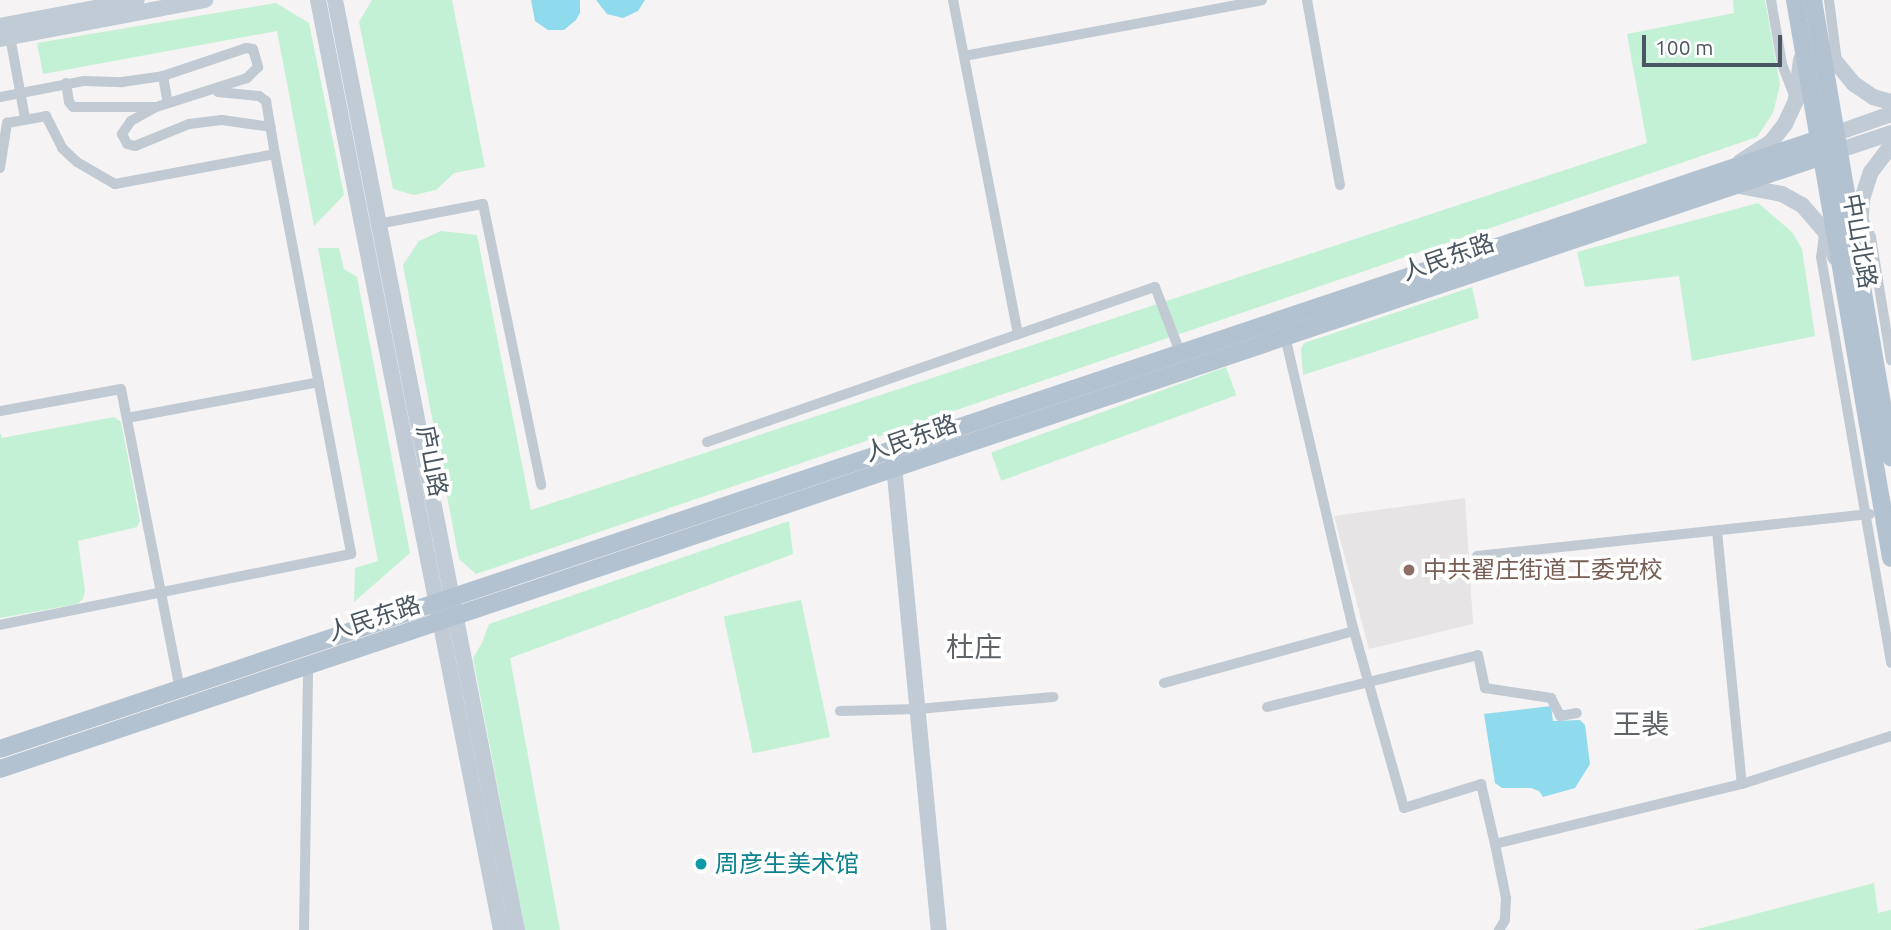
<!DOCTYPE html>
<html>
<head>
<meta charset="utf-8">
<style>
	body { margin:0 }
	#map { position:relative; width:1891px; height:930px; overflow:hidden; background:#f5f3f3; font-family:Ubuntu,"Noto Sans SC",sans-serif }
	div>[style] { position:absolute }
	[style*='--x'] { left:calc(var(--x)*1px); top:calc(var(--y)*1px); width:calc(var(--w)*1px); rotate:calc(var(--a)*1deg) }
	.education>* { inset:0; background:#e6e4e5 }
	.green>* { inset:0; background:#c3f1d5; transform-origin:0 0 }
	.water>* { inset:0; background:#90daee }
	.street>* { height:10px; margin:-5px; padding:0 5px; transform-origin:5px; border-radius:5px; background:#c1cad2 }
	.secondary>* { height:16px; margin:-8px; padding:0 8px; transform-origin:8px; border-radius:8px; background:#c1cbd6 }
	.primary>* { height:18px; margin:-9px; padding:0 9px; transform-origin:9px; border-radius:9px; background:#b3c2d1 }
	.dots>* { width:19px; height:19px; translate:-50% -50%; box-sizing:border-box; border:4px solid #fff; border-radius:50% }
	span { translate:-50% -50%; white-space:nowrap; text-align:center; line-height:1.15; -webkit-text-stroke:7px #fff; paint-order:stroke }
	.street-label { font-size:24px; color:#4a5661 }
	.education-label { font-size:24px; color:#785e54 }
	.left { translate:0 -50%; text-align:left }
	.culture-label { font-size:24px; color:#0d838f }
	.quarter-label { font-size:28px; color:#5f6368 }
	.scale { position:absolute; left:1642px; top:35px; width:140px; height:32px; box-sizing:border-box; border:4px solid #4a5661; border-top:0; padding-left:9px; font-size:21px; line-height:24px; white-space:nowrap; color:#4a5661; -webkit-text-stroke:5px #fff; paint-order:stroke }
</style>
</head>
<body>
<div id="map">
	<div class="education">
		<i style="clip-path:polygon(1465px 498px,1473px 624px,1369px 649px,1334px 516px)"></i>
	</div>
	<div class="green">
		<i style="clip-path:polygon(372px 0,452px 0,485px 167px,454px 173px,436px 190px,414px 195px,393px 189px,359px 22px)"></i>
		<i style="clip-path:polygon(1733px 0,1765px 0,1780px 85px,1773px 113px,1757px 137px,476px 574px,459px 559px,403px 265px,419px 241px,441px 231px,477px 235px,531px 510px,1647px 143px,1627px 34px,1734px 13px)"></i>
		<i style="clip-path:polygon(276px 3px,309px 23px,344px 195px,314px 226px,277px 31px,43px 74px,37px 43px)"></i>
		<i style="clip-path:polygon(1758px 203px,1792px 232px,1802px 249px,1815px 336px,1692px 361px,1679px 276px,1585px 287px,1577px 252px)"></i>
		<i style="clip-path:polygon(318px 248px,339px 248px,344px 269px,357px 277px,410px 553px,354px 602px,355px 568px,378px 561px)"></i>
		<i style="clip-path:polygon(1472px 287px,1479px 318px,1303px 375px,1301px 349px,1304px 343px)"></i>
		<i style="left:1226px;top:367px;width:30px;height:250px;rotate:70deg"></i>
		<i style="clip-path:polygon(114px 417px,121px 422px,140px 521px,137px 527px,78px 541px,85px 591px,83px 599px,77px 604px,0 618px,0 432px,2px 438px)"></i>
		<i style="clip-path:polygon(789px 521px,793px 554px,510px 658px,560px 930px,525px 930px,473px 658px,482px 643px,489px 624px)"></i>
		<i style="left:801px;top:600px;width:140px;height:79px;rotate:78deg"></i>
		<i style="clip-path:polygon(1874px 883px,1878px 913px,1891px 910px,1891px 930px,1694px 930px)"></i>
	</div>
	<div class="water">
		<i style="clip-path:polygon(531px 0,580px 0,580px 13px,576px 20px,564px 30px,548px 30px,535px 21px)"></i>
		<i style="clip-path:polygon(596px 0,645px 0,638px 11px,623px 18px,607px 14px)"></i>
		<i style="clip-path:polygon(1551px 706px,1553px 721px,1580px 720px,1585px 725px,1590px 764px,1575px 788px,1543px 797px,1539px 791px,1531px 788px,1502px 788px,1495px 783px,1484px 714px)"></i>
	</div>
	<div class="street">
		<i style="--x:953;--y:0;--w:340;--a:79"></i>
		<i style="--x:1307;--y:0;--w:188;--a:79.9"></i>
		<i style="--x:1771;--y:0;--w:65;--a:80.2"></i>
		<i style="--x:1782;--y:64;--w:33;--a:69"></i>
		<i style="--x:1829;--y:0;--w:63;--a:82.6"></i>
		<i style="--x:9;--y:31;--w:88;--a:79.6"></i>
		<i style="--x:964;--y:56;--w:303;--a:-10.6"></i>
		<i style="--x:163;--y:76;--w:27;--a:80"></i>
		<i style="--x:66;--y:83;--w:19;--a:81"></i>
		<i style="--x:69;--y:102;--w:6;--a:51"></i>
		<i style="--x:73;--y:107;--w:80;--a:0"></i>
		<i style="--x:218;--y:92;--w:41;--a:5.6"></i>
		<i style="--x:259;--y:96;--w:9;--a:36"></i>
		<i style="--x:266;--y:101;--w:54;--a:80.4"></i>
		<i style="--x:0;--y:97;--w:86;--a:-10.8"></i>
		<i style="--x:84;--y:81;--w:38;--a:2"></i>
		<i style="--x:122;--y:82;--w:41;--a:-8.3"></i>
		<i style="--x:163;--y:76;--w:88;--a:-18.6"></i>
		<i style="--x:246;--y:48;--w:7;--a:8"></i>
		<i style="--x:253;--y:49;--w:19;--a:74"></i>
		<i style="--x:258;--y:67;--w:16;--a:135"></i>
		<i style="--x:247;--y:78;--w:96;--a:162.3"></i>
		<i style="--x:156;--y:107;--w:29;--a:151"></i>
		<i style="--x:131;--y:121;--w:16;--a:125"></i>
		<i style="--x:122;--y:134;--w:11;--a:63"></i>
		<i style="--x:127;--y:144;--w:8;--a:14"></i>
		<i style="--x:135;--y:146;--w:58;--a:-22.2"></i>
		<i style="--x:189;--y:124;--w:33;--a:-7"></i>
		<i style="--x:222;--y:120;--w:49;--a:8.1"></i>
		<i style="--x:0;--y:168;--w:46;--a:-81.2"></i>
		<i style="--x:7;--y:123;--w:40;--a:-10"></i>
		<i style="--x:46;--y:116;--w:36;--a:63"></i>
		<i style="--x:62;--y:148;--w:21;--a:43"></i>
		<i style="--x:77;--y:162;--w:44;--a:30.1"></i>
		<i style="--x:115;--y:184;--w:163;--a:-10.6"></i>
		<i style="--x:275;--y:154;--w:407;--a:79.2"></i>
		<i style="--x:351;--y:554;--w:358;--a:168.6"></i>
		<i style="--x:1862;--y:216;--w:23;--a:67"></i>
		<i style="--x:1871;--y:237;--w:125;--a:80.8"></i>
		<i style="--x:378;--y:224;--w:107;--a:-10.8"></i>
		<i style="--x:483;--y:204;--w:287;--a:78.3"></i>
		<i style="--x:1824;--y:234;--w:23;--a:97"></i>
		<i style="--x:1821;--y:257;--w:412;--a:80.2"></i>
		<i style="--x:1284;--y:332;--w:300;--a:76.9"></i>
		<i style="--x:1352;--y:624;--w:191;--a:74.2"></i>
		<i style="--x:1404;--y:808;--w:81;--a:-17.3"></i>
		<i style="--x:1481;--y:784;--w:62;--a:76.9"></i>
		<i style="--x:1495;--y:844;--w:254;--a:-13.7"></i>
		<i style="--x:1742;--y:784;--w:157;--a:-17.9"></i>
		<i style="--x:0;--y:411;--w:123;--a:-10.3"></i>
		<i style="--x:121;--y:389;--w:306;--a:78.9"></i>
		<i style="--x:127;--y:418;--w:195;--a:-10.6"></i>
		<i style="--x:707;--y:442;--w:474;--a:-19.1"></i>
		<i style="--x:1155;--y:287;--w:70;--a:69"></i>
		<i style="--x:1717;--y:531;--w:254;--a:84.4"></i>
		<i style="--x:1477;--y:556;--w:395;--a:-6.1"></i>
		<i style="--x:1164;--y:683;--w:197;--a:-15.3"></i>
		<i style="--x:1267;--y:707;--w:217;--a:-13.8"></i>
		<i style="--x:1478;--y:655;--w:34;--a:78"></i>
		<i style="--x:1485;--y:688;--w:67;--a:8.6"></i>
		<i style="--x:1551;--y:698;--w:20;--a:63"></i>
		<i style="--x:1560;--y:716;--w:17;--a:-10"></i>
		<i style="--x:840;--y:711;--w:78;--a:-1.5"></i>
		<i style="--x:918;--y:709;--w:136;--a:-5.1"></i>
		<i style="--x:1495;--y:844;--w:55;--a:78.5"></i>
		<i style="--x:1506;--y:898;--w:22;--a:93"></i>
		<i style="--x:1505;--y:920;--w:12;--a:121"></i>
		<i style="--x:304;--y:930;--w:265;--a:-89.1"></i>
	</div>
	<div class="secondary">
		<i style="--x:318;--y:0;--w:948;--a:78.87"></i>
		<i style="--x:335;--y:0;--w:948;--a:78.93"></i>
		<i style="--x:0;--y:26;--w:139;--a:-10.7"></i>
		<i style="--x:0;--y:39;--w:209;--a:-10.8"></i>
		<i style="--x:1820;--y:43;--w:53;--a:50.3"></i>
		<i style="--x:1854;--y:84;--w:23;--a:34"></i>
		<i style="--x:1873;--y:97;--w:19;--a:16"></i>
		<i style="--x:1834;--y:134;--w:60;--a:-19.3"></i>
		<i style="--x:1837;--y:151;--w:57;--a:-18.4"></i>
		<i style="--x:1740;--y:162;--w:37;--a:-33"></i>
		<i style="--x:1771;--y:142;--w:23;--a:-52"></i>
		<i style="--x:1785;--y:124;--w:26;--a:-65"></i>
		<i style="--x:1796;--y:100;--w:41;--a:-83"></i>
		<i style="--x:1734;--y:185;--w:49;--a:10.6"></i>
		<i style="--x:1782;--y:194;--w:23;--a:29"></i>
		<i style="--x:1802;--y:205;--w:35;--a:49"></i>
		<i style="--x:1825;--y:231;--w:28;--a:69"></i>
		<i style="--x:1859;--y:243;--w:44;--a:-86.1"></i>
		<i style="--x:1862;--y:199;--w:28;--a:-72"></i>
		<i style="--x:1871;--y:172;--w:34;--a:-53"></i>
		<i style="--x:893;--y:455;--w:477;--a:84.5"></i>
	</div>
	<div class="primary">
		<i style="--x:1795;--y:0;--w:566;--a:80.24"></i>
		<i style="--x:1813;--y:0;--w:464;--a:80.3"></i>
		<i style="--x:0;--y:749;--w:1934;--a:-18.54"></i>
		<i style="--x:0;--y:769;--w:1938;--a:-18.59"></i>
	</div>
	<div class="dots">
		<i style="left:1409px;top:570px;background:#8d6e63"></i>
		<i style="left:701px;top:864px;background:#0f9aa8"></i>
	</div>
	<div class="street-label">
		<span style="left:1860px;top:241px;rotate:80deg">中山北路</span>
		<span style="left:1448px;top:257px;rotate:-19deg">人民东路</span>
		<span style="left:911px;top:438px;rotate:-19deg">人民东路</span>
		<span style="left:432px;top:461px;rotate:79deg">庐山路</span>
		<span style="left:374px;top:618px;rotate:-18deg">人民东路</span>
	</div>
	<div class="education-label">
		<span class="left" style="left:1423px;top:570px">中共翟庄街道工委党校</span>
	</div>
	<div class="culture-label">
		<span class="left" style="left:715px;top:864px">周彦生美术馆</span>
	</div>
	<div class="quarter-label">
		<span style="left:974px;top:647px">杜庄</span>
		<span style="left:1641px;top:724px">王裴</span>
	</div>
	<div class="scale">100 m</div>
</div>
</body>
</html>
